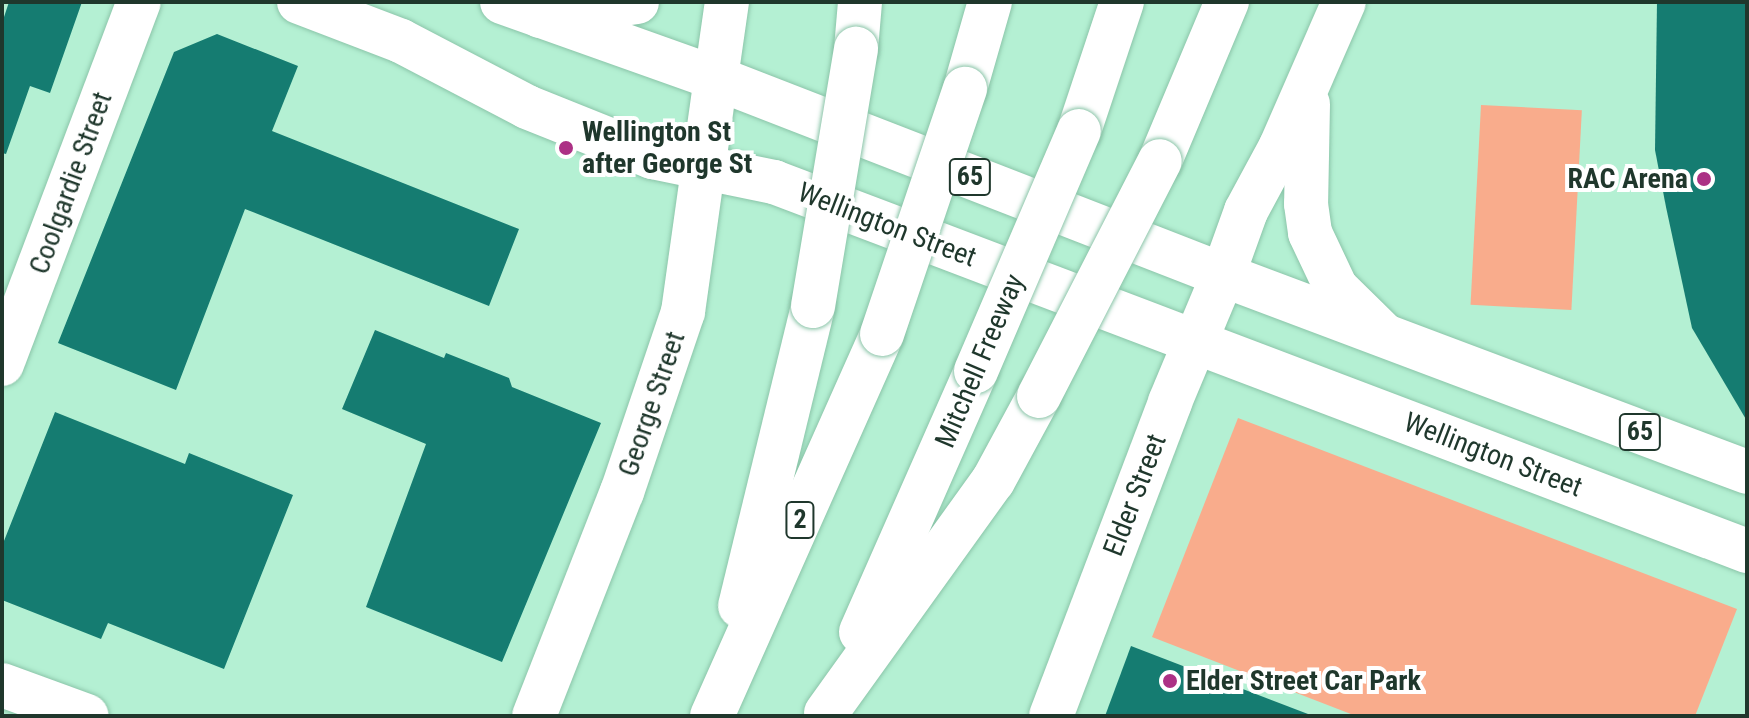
<!DOCTYPE html>
<html>
<head>
<meta charset="utf-8">
<style>
	body { margin:0 }
	#map { position:relative; width:1749px; height:718px; overflow:hidden; background:#b4f0d3; font-family:"Roboto Condensed",sans-serif }
	div>[style] { position:absolute }
	[style*='--x'] { left:calc(var(--x)*1px); top:calc(var(--y)*1px); width:calc(var(--w)*1px); rotate:calc(var(--a)*1deg) }
	.green>* { inset:0; background:#f9ac8c; transform-origin:0 0 }
	.building>* { inset:0; background:#157c71 }
	.roads { filter:drop-shadow(0 0 2px #8bc5a9) drop-shadow(0 0 2px #8bc5a9) }
	.minor>* { height:44px; margin:-22px; padding:0 22px; transform-origin:22px; border-radius:22px; background:#fff }
	.major>* { height:44px; margin:-22px; padding:0 22px; transform-origin:22px; border-radius:22px; background:#fff }
	.highway>* { height:44px; margin:-22px; padding:0 22px; transform-origin:22px; border-radius:22px; background:#fff }
	.bridges { filter:drop-shadow(0 0 2px #8bc5a9) drop-shadow(0 0 2px #8bc5a9) }
	.highway-bridge>* { height:44px; margin:-22px; padding:0 22px; transform-origin:22px; border-radius:22px; background:#fff }
	.dots>* { width:22px; height:22px; translate:-50% -50%; box-sizing:border-box; border:4px solid #fff; border-radius:50% }
	span { translate:-50% -50%; white-space:nowrap; text-align:center; line-height:1.15; -webkit-text-stroke:8px #fff; paint-order:stroke }
	.shield-label span { padding:2px 6px; background:#fff; border:2px solid; border-radius:6px; -webkit-text-stroke-width:0 }
	.shield-label { font-size:26px; color:#1f372c; font-weight:700 }
	.poi-label { font-size:28px; color:#1f372c; font-weight:700 }
	.left { translate:0 -50%; text-align:left }
	.right { translate:-100% -50%; text-align:right }
	.street-label { font-size:28px; color:#1f372c }
	.frame { position:absolute; inset:0; border:4px solid #1f372c; pointer-events:none }
</style>
</head>
<body>
<div id="map">
	<div class="green">
		<i style="left:1481px;top:105px;width:101px;height:200px;rotate:3deg"></i>
		<i style="clip-path:polygon(1238px 418px,1737px 609px,1695px 716px,1356px 716px,1152px 637px)"></i>
	</div>
	<div class="building">
		<i style="clip-path:polygon(9px 2px,82px 2px,50px 93px,30px 86px,6px 154px,2px 153px,2px 23px)"></i>
		<i style="clip-path:polygon(1657px 2px,1747px 2px,1747px 421px,1692px 328px,1666px 207px,1655px 150px)"></i>
		<i style="clip-path:polygon(217px 34px,298px 66px,272px 131px,519px 229px,489px 306px,245px 209px,176px 390px,58px 343px,174px 52px)"></i>
		<i style="clip-path:polygon(375px 330px,444px 358px,446px 353px,509px 378px,512px 387px,601px 423px,502px 662px,366px 607px,426px 444px,342px 409px)"></i>
		<i style="clip-path:polygon(55px 412px,185px 464px,189px 453px,293px 495px,224px 669px,108px 623px,101px 639px,2px 600px,2px 546px)"></i>
		<i style="clip-path:polygon(1131px 646px,1308px 714px,1307px 716px,1105px 716px)"></i>
	</div>
	<div class="roads">
		<div class="minor">
			<i style="--x:2;--y:364;--w:387;--a:-69.3"></i>
			<i style="--x:534;--y:716;--w:241;--a:-68.6"></i>
			<i style="--x:622;--y:492;--w:190;--a:-71.3"></i>
			<i style="--x:683;--y:312;--w:236;--a:-82"></i>
			<i style="--x:1051;--y:716;--w:336;--a:-69.2"></i>
			<i style="--x:1170;--y:402;--w:138;--a:-67.3"></i>
		</div>
		<div class="major">
			<i style="--x:299;--y:2;--w:109;--a:20.9"></i>
			<i style="--x:401;--y:41;--w:142;--a:27.6"></i>
			<i style="--x:527;--y:107;--w:135;--a:21.8"></i>
			<i style="--x:652;--y:157;--w:125;--a:11.6"></i>
			<i style="--x:774;--y:182;--w:1041;--a:20.77"></i>
			<i style="--x:502;--y:2;--w:227;--a:19.6"></i>
			<i style="--x:716;--y:78;--w:544;--a:21.23"></i>
			<i style="--x:1223;--y:275;--w:560;--a:20.6"></i>
			<i style="--x:2;--y:685;--w:90;--a:20"></i>
		</div>
		<div class="highway">
			<i style="--x:540;--y:16;--w:98;--a:-8.2"></i>
			<i style="--x:856;--y:49;--w:47;--a:-85.1"></i>
			<i style="--x:716;--y:78;--w:77;--a:-81.8"></i>
			<i style="--x:965;--y:89;--w:91;--a:-74"></i>
			<i style="--x:1308;--y:104;--w:100;--a:91.1"></i>
			<i style="--x:1306;--y:204;--w:29;--a:82"></i>
			<i style="--x:1310;--y:233;--w:61;--a:64.7"></i>
			<i style="--x:1336;--y:288;--w:67;--a:44.4"></i>
			<i style="--x:1079;--y:131;--w:136;--a:-71.6"></i>
			<i style="--x:1160;--y:161;--w:173;--a:-67.2"></i>
			<i style="--x:1223;--y:275;--w:68;--a:-70.2"></i>
			<i style="--x:1246;--y:211;--w:74;--a:-61.7"></i>
			<i style="--x:1281;--y:146;--w:157;--a:-66.4"></i>
			<i style="--x:740;--y:606;--w:309;--a:-76.3"></i>
			<i style="--x:861;--y:632;--w:285;--a:-66.2"></i>
			<i style="--x:826;--y:713;--w:286;--a:-54.3"></i>
			<i style="--x:993;--y:481;--w:97;--a:-61.6"></i>
			<i style="--x:712;--y:716;--w:418;--a:-66"></i>
		</div>
	</div>
	<div class="bridges">
		<div class="highway-bridge">
			<i style="--x:813;--y:306;--w:261;--a:-80.5"></i>
			<i style="--x:882;--y:334;--w:259;--a:-71.3"></i>
			<i style="--x:976;--y:371;--w:261;--a:-66.8"></i>
			<i style="--x:1039;--y:396;--w:264;--a:-62.8"></i>
		</div>
	</div>
	<div class="dots">
		<i style="left:566px;top:148px;background:#ac3185"></i>
		<i style="left:1704px;top:179px;background:#ac3185"></i>
		<i style="left:1170px;top:681px;background:#ac3185"></i>
	</div>
	<div class="shield-label">
		<span style="left:970px;top:177px">65</span>
		<span style="left:1640px;top:432px">65</span>
		<span style="left:800px;top:520px">2</span>
	</div>
	<div class="poi-label">
		<span class="left" style="left:582px;top:148px">Wellington St<br>after George St</span>
		<span class="right" style="left:1688px;top:179px">RAC Arena</span>
		<span class="left" style="left:1186px;top:681px">Elder Street Car Park</span>
	</div>
	<div class="street-label">
		<span style="left:71px;top:183px;rotate:-70deg">Coolgardie Street</span>
		<span style="left:887px;top:225px;rotate:21deg">Wellington Street</span>
		<span style="left:980px;top:361px;rotate:-67deg">Mitchell Freeway</span>
		<span style="left:652px;top:404px;rotate:-71deg">George Street</span>
		<span style="left:1493px;top:455px;rotate:21deg">Wellington Street</span>
		<span style="left:1135px;top:495px;rotate:-69deg">Elder Street</span>
	</div>
	<div class="frame"></div>
</div>
</body>
</html>
